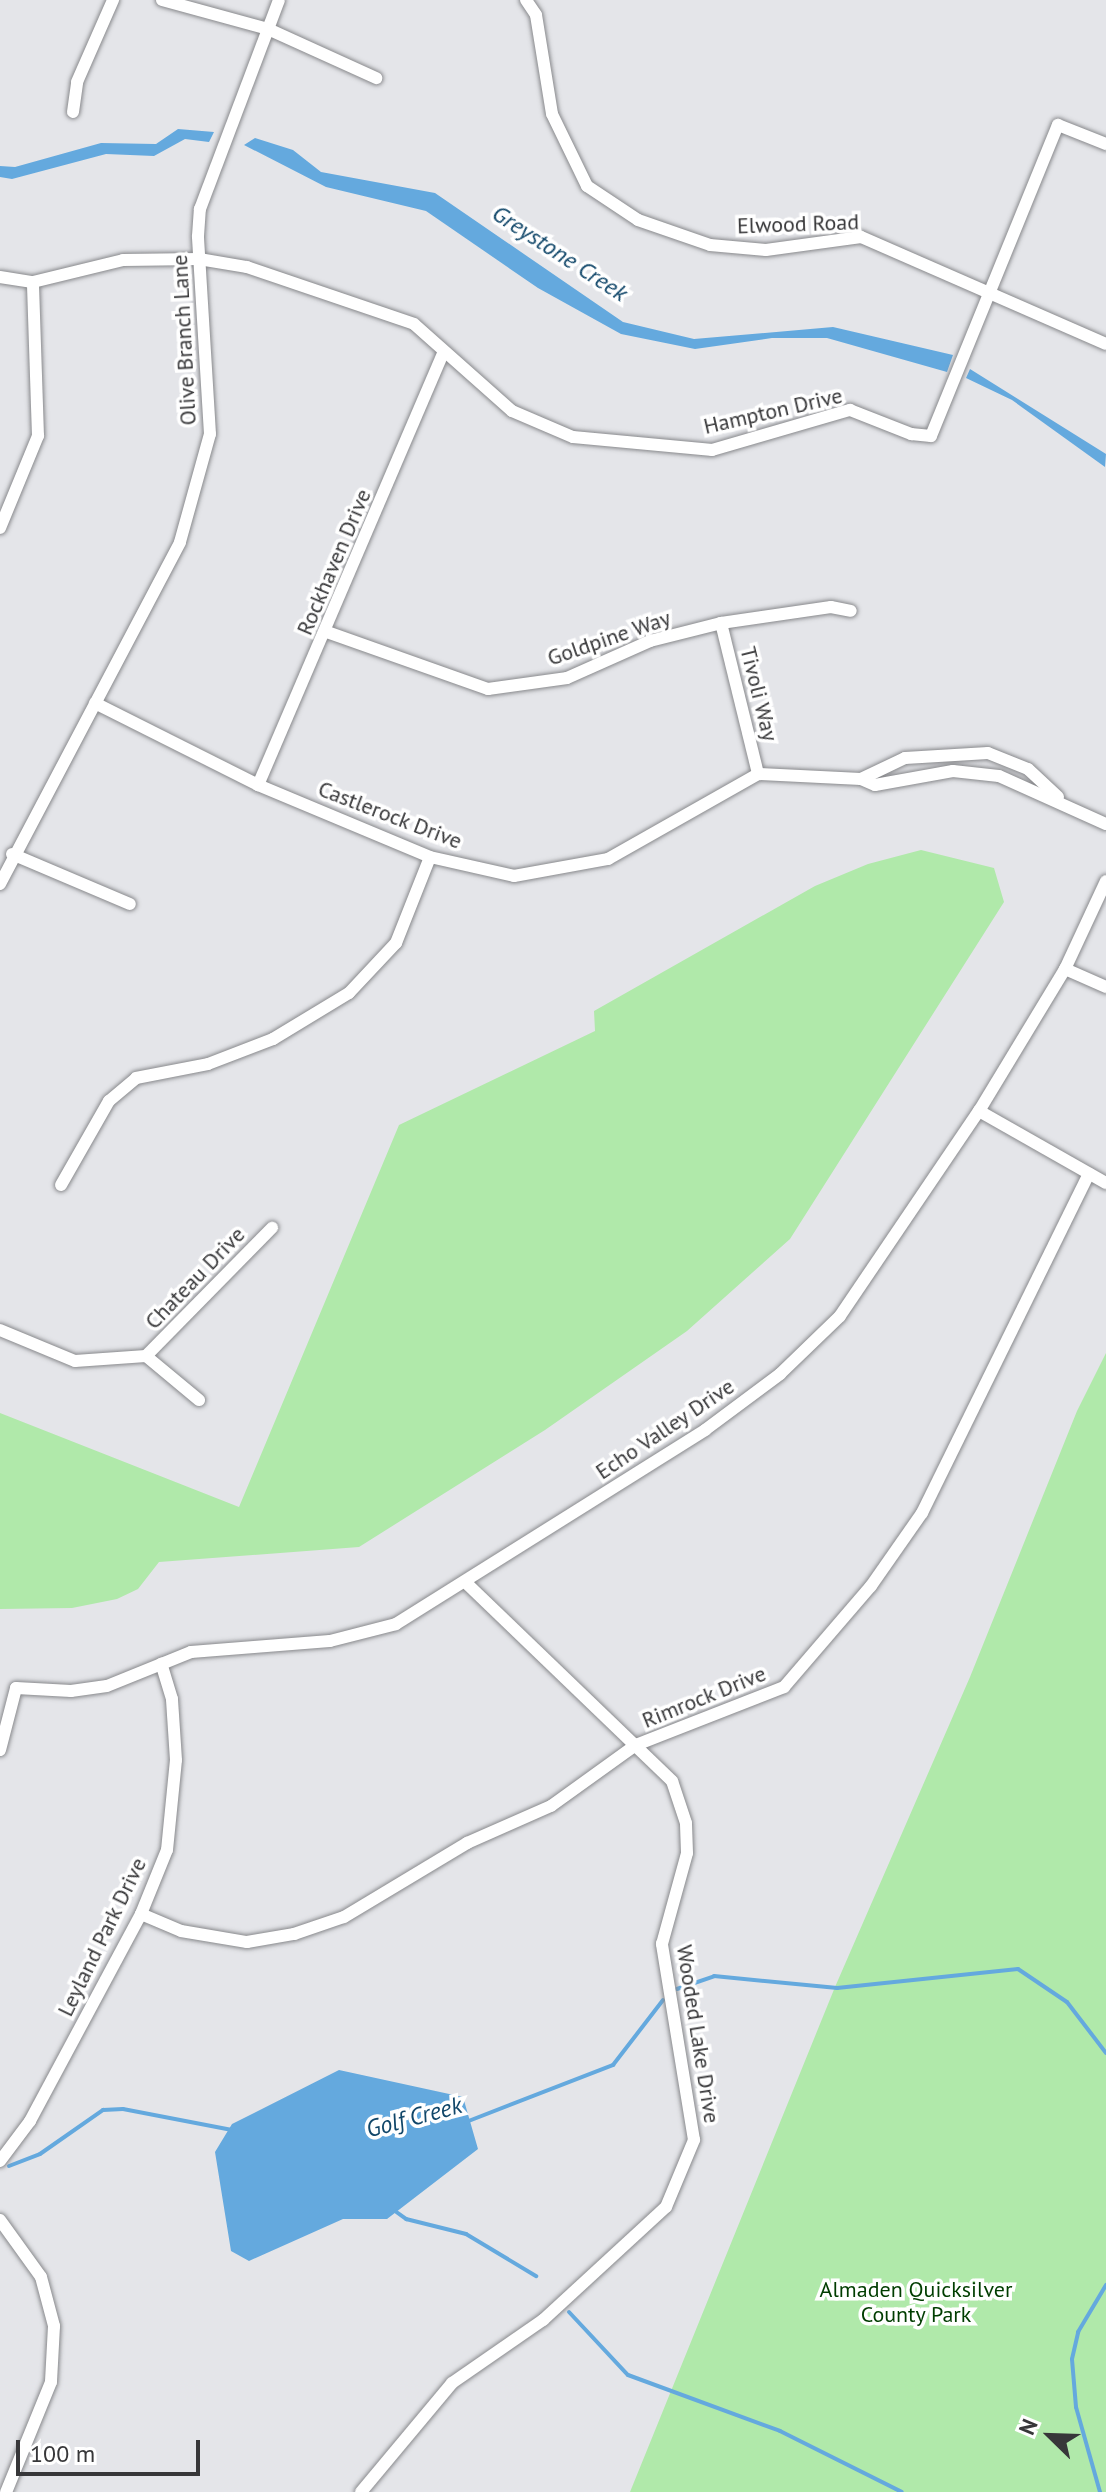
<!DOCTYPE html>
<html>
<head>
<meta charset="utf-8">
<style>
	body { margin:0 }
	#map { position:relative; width:1106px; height:2492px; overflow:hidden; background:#e4e5e9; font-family:"PT Sans",sans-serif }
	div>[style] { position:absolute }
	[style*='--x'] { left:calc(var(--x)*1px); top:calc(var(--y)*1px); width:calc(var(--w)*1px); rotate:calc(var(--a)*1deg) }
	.green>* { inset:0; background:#b0e9aa }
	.water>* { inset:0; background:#64a9de }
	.stream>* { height:4px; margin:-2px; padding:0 2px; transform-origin:2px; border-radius:2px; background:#64a9de }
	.roads { filter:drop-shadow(0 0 2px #88898c) drop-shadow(0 0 2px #88898c) }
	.minor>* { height:12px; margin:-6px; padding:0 6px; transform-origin:6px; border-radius:6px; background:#fff }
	span { translate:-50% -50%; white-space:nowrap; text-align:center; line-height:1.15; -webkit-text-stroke:7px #fff; paint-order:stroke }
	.street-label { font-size:22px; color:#373739 }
	.park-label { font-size:22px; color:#003d00 }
	.water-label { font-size:24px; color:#104669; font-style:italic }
	.north { position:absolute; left:1010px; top:2396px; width:80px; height:80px; -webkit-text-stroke:6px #fff; paint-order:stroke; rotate:293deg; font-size:22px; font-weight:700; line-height:32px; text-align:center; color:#373739 }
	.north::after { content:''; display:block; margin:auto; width:28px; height:36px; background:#373739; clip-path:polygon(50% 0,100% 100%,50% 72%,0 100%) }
	.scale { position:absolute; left:16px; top:2440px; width:184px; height:36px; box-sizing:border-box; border:4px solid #373739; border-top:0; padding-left:10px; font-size:24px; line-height:28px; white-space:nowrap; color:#373739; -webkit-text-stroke:6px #fff; paint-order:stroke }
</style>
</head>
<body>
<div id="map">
	<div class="green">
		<i style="clip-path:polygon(921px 850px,994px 868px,1004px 902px,790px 1239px,687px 1331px,545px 1430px,359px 1547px,159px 1562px,138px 1589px,117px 1599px,72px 1608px,0 1609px,0 1413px,239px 1507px,399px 1125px,595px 1031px,594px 1011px,815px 886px,868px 864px)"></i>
		<i style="clip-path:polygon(1106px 1353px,1106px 2492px,630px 2492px,835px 1987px,970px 1677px,1077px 1411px)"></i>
	</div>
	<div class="water">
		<i style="clip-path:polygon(178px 129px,214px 132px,209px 142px,185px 139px,154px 156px,106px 154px,12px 179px,0 177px,0 166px,15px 167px,101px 143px,156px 144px)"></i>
		<i style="clip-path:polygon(255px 138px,293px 150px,321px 172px,435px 193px,623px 322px,694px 339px,833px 327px,953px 355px,947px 372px,827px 338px,772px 338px,695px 349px,621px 334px,538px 288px,426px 211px,326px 187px,244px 145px)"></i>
		<i style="clip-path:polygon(970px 369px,1106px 454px,1105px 467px,1012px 400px,966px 378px)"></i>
		<i style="clip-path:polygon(339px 2070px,463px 2097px,478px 2149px,387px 2219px,343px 2219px,249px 2261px,231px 2251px,215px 2152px,232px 2124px)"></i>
	</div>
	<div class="stream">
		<i style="--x:677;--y:1989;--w:39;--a:-19"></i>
		<i style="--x:714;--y:1976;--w:124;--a:5.6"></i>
		<i style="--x:837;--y:1988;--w:182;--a:-6"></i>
		<i style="--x:1018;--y:1969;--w:59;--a:34"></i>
		<i style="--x:1067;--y:2002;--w:64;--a:52.6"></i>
		<i style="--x:466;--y:2122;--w:158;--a:-21.2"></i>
		<i style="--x:613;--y:2065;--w:82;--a:-52.4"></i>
		<i style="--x:9;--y:2166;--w:33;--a:-21"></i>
		<i style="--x:40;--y:2154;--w:77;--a:-34.9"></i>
		<i style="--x:103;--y:2110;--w:20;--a:-3"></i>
		<i style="--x:123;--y:2109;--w:111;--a:10.9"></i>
		<i style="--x:395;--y:2211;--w:14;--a:36"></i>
		<i style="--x:406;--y:2219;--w:62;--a:14"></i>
		<i style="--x:466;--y:2234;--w:82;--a:31"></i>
		<i style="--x:569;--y:2312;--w:86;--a:46.9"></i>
		<i style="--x:628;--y:2375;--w:162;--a:20.2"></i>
		<i style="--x:780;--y:2431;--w:136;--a:26.6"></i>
		<i style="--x:1100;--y:2492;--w:88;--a:-105.8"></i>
		<i style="--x:1076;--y:2407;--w:48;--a:-94.8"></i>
		<i style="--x:1072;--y:2359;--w:28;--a:-77"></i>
		<i style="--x:1078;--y:2332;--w:55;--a:-59.2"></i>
	</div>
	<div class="roads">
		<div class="minor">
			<i style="--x:162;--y:0;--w:110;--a:15.3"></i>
			<i style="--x:268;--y:29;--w:119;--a:24.4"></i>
			<i style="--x:526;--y:0;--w:18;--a:56"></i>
			<i style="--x:536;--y:15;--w:100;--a:80.8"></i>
			<i style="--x:552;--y:114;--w:80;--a:64.1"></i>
			<i style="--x:587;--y:186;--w:61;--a:33.7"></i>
			<i style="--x:638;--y:220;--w:76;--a:19.1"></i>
			<i style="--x:710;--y:245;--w:56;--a:5.1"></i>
			<i style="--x:766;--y:250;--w:96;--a:-7.8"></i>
			<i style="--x:861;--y:237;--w:267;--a:23.6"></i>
			<i style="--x:73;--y:112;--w:30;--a:-82"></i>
			<i style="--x:77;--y:82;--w:90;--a:-66.3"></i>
			<i style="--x:0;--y:277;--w:33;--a:9"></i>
			<i style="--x:33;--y:282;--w:93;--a:-13.7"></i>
			<i style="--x:123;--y:260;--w:76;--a:-0.8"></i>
			<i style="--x:199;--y:259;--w:49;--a:9.5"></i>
			<i style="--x:247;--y:267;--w:176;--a:18.8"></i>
			<i style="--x:414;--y:324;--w:131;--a:41.6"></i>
			<i style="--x:512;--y:411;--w:66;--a:23.1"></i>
			<i style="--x:573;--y:437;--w:140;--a:5.3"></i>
			<i style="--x:712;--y:450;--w:144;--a:-16.2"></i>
			<i style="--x:850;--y:410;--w:66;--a:21.5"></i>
			<i style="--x:911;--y:434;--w:20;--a:6"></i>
			<i style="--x:931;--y:436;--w:336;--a:-67.8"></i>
			<i style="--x:1058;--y:125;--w:52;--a:21.6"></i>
			<i style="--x:0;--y:528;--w:100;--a:-67.6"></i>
			<i style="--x:38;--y:436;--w:154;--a:-91.9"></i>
			<i style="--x:721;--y:623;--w:155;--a:76.2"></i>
			<i style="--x:327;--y:632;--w:171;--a:19.5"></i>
			<i style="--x:488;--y:689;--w:80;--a:-7.9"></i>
			<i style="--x:567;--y:678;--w:91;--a:-24"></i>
			<i style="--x:650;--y:641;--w:73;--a:-14.2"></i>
			<i style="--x:721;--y:623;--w:111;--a:-8.3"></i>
			<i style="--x:831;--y:607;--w:20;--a:11"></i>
			<i style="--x:95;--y:703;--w:182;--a:26.7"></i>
			<i style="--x:258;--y:785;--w:186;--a:22.7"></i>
			<i style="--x:430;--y:857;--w:86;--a:12.7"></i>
			<i style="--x:514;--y:876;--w:96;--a:-10.3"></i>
			<i style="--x:608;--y:859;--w:172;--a:-29.5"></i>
			<i style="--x:758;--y:774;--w:103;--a:2.8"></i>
			<i style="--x:861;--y:779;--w:15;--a:23"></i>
			<i style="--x:875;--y:785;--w:79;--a:-10.2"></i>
			<i style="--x:953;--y:771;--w:46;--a:6.2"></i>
			<i style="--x:999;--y:776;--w:117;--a:24.2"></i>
			<i style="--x:861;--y:779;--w:49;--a:-25.5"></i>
			<i style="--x:905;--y:758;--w:83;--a:-3.4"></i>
			<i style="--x:988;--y:753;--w:43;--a:21.8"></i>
			<i style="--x:1028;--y:769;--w:41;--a:43"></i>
			<i style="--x:258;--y:785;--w:470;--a:-66.8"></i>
			<i style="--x:12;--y:854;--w:128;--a:23"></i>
			<i style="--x:0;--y:884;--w:386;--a:-62.2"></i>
			<i style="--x:180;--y:542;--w:112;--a:-74.5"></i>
			<i style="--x:210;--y:434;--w:198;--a:-93.5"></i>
			<i style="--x:198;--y:236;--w:27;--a:-86"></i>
			<i style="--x:200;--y:209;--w:223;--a:-69.3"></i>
			<i style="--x:1065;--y:969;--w:45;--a:23.7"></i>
			<i style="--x:979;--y:1111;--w:146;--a:29.6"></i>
			<i style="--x:61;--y:1185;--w:97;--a:-60.3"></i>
			<i style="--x:109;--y:1101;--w:35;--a:-40"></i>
			<i style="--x:136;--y:1078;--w:73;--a:-11"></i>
			<i style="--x:208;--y:1064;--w:70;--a:-21"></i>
			<i style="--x:273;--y:1039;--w:89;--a:-31.2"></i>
			<i style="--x:349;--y:993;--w:69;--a:-46.8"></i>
			<i style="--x:396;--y:943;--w:92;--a:-68.4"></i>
			<i style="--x:0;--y:1330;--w:81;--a:22.5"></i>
			<i style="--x:75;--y:1361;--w:71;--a:-4"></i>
			<i style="--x:146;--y:1356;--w:69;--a:39.7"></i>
			<i style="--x:146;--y:1356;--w:180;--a:-45.5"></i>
			<i style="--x:0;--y:1750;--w:64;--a:-75.5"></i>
			<i style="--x:16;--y:1688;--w:55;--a:3.1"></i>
			<i style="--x:71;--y:1691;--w:36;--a:-8"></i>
			<i style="--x:107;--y:1686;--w:91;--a:-22"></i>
			<i style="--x:191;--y:1652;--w:139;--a:-4.5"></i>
			<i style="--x:330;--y:1641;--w:68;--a:-14.4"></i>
			<i style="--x:396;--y:1624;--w:365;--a:-32.1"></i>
			<i style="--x:705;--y:1430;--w:94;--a:-36.7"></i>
			<i style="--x:780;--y:1374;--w:83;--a:-44"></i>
			<i style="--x:840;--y:1316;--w:248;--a:-55.9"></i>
			<i style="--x:979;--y:1111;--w:166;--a:-58.8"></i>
			<i style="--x:1065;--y:969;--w:97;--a:-65"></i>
			<i style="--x:141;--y:1914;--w:43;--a:23"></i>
			<i style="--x:181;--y:1931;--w:67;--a:9.5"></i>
			<i style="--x:247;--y:1942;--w:48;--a:-9.7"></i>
			<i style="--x:294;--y:1934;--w:53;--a:-18.8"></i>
			<i style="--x:344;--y:1917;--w:144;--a:-31"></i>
			<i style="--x:467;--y:1843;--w:92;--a:-23.8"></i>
			<i style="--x:551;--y:1806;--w:105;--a:-35.7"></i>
			<i style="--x:636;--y:1745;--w:159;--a:-21.4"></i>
			<i style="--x:784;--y:1687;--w:133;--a:-49.3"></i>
			<i style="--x:871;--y:1586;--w:89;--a:-55.1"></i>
			<i style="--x:922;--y:1513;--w:378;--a:-63.8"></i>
			<i style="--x:0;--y:2161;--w:50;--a:-53.1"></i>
			<i style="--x:30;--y:2121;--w:235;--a:-61.8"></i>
			<i style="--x:141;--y:1914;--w:69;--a:-67.9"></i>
			<i style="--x:167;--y:1850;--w:90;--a:-84.3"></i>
			<i style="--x:176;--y:1760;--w:61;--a:-93.8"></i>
			<i style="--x:172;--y:1699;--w:37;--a:-107"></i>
			<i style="--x:0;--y:2220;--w:70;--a:54.3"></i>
			<i style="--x:41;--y:2277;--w:51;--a:75.1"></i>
			<i style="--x:54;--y:2326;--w:56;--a:93.1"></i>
			<i style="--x:51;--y:2382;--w:119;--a:112.2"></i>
			<i style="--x:361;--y:2492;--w:142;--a:-50.1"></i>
			<i style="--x:452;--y:2383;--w:111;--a:-34.7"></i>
			<i style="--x:543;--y:2320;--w:167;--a:-42.6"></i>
			<i style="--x:666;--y:2207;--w:73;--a:-67.3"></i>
			<i style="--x:694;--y:2140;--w:199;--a:-99.3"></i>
			<i style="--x:662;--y:1944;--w:94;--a:-74.6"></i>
			<i style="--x:687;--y:1853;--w:30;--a:-92"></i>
			<i style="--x:686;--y:1823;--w:44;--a:-108.4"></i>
			<i style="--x:672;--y:1781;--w:287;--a:-136.1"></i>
		</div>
	</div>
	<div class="street-label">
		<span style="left:798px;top:224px;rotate:-2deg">Elwood Road</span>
		<span style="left:184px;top:340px;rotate:-93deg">Olive Branch Lane</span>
		<span style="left:773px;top:411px;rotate:-13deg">Hampton Drive</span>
		<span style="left:334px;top:562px;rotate:-67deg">Rockhaven Drive</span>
		<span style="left:609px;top:638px;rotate:-19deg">Goldpine Way</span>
		<span style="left:759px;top:694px;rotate:76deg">Tivoli Way</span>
		<span style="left:390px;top:815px;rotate:21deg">Castlerock Drive</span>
		<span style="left:195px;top:1278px;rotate:-46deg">Chateau Drive</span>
		<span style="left:665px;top:1429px;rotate:-34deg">Echo Valley Drive</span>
		<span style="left:704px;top:1697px;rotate:-22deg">Rimrock Drive</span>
		<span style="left:102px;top:1937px;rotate:-64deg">Leyland Park Drive</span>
		<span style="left:698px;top:2034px;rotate:81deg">Wooded Lake Drive</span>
	</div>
	<div class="park-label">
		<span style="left:916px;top:2302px">Almaden Quicksilver<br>County Park</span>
	</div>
	<div class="water-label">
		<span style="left:560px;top:253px;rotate:33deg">Greystone Creek</span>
		<span style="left:414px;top:2117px;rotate:-15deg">Golf Creek</span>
	</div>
	<div class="north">N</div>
	<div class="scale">100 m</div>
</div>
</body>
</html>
